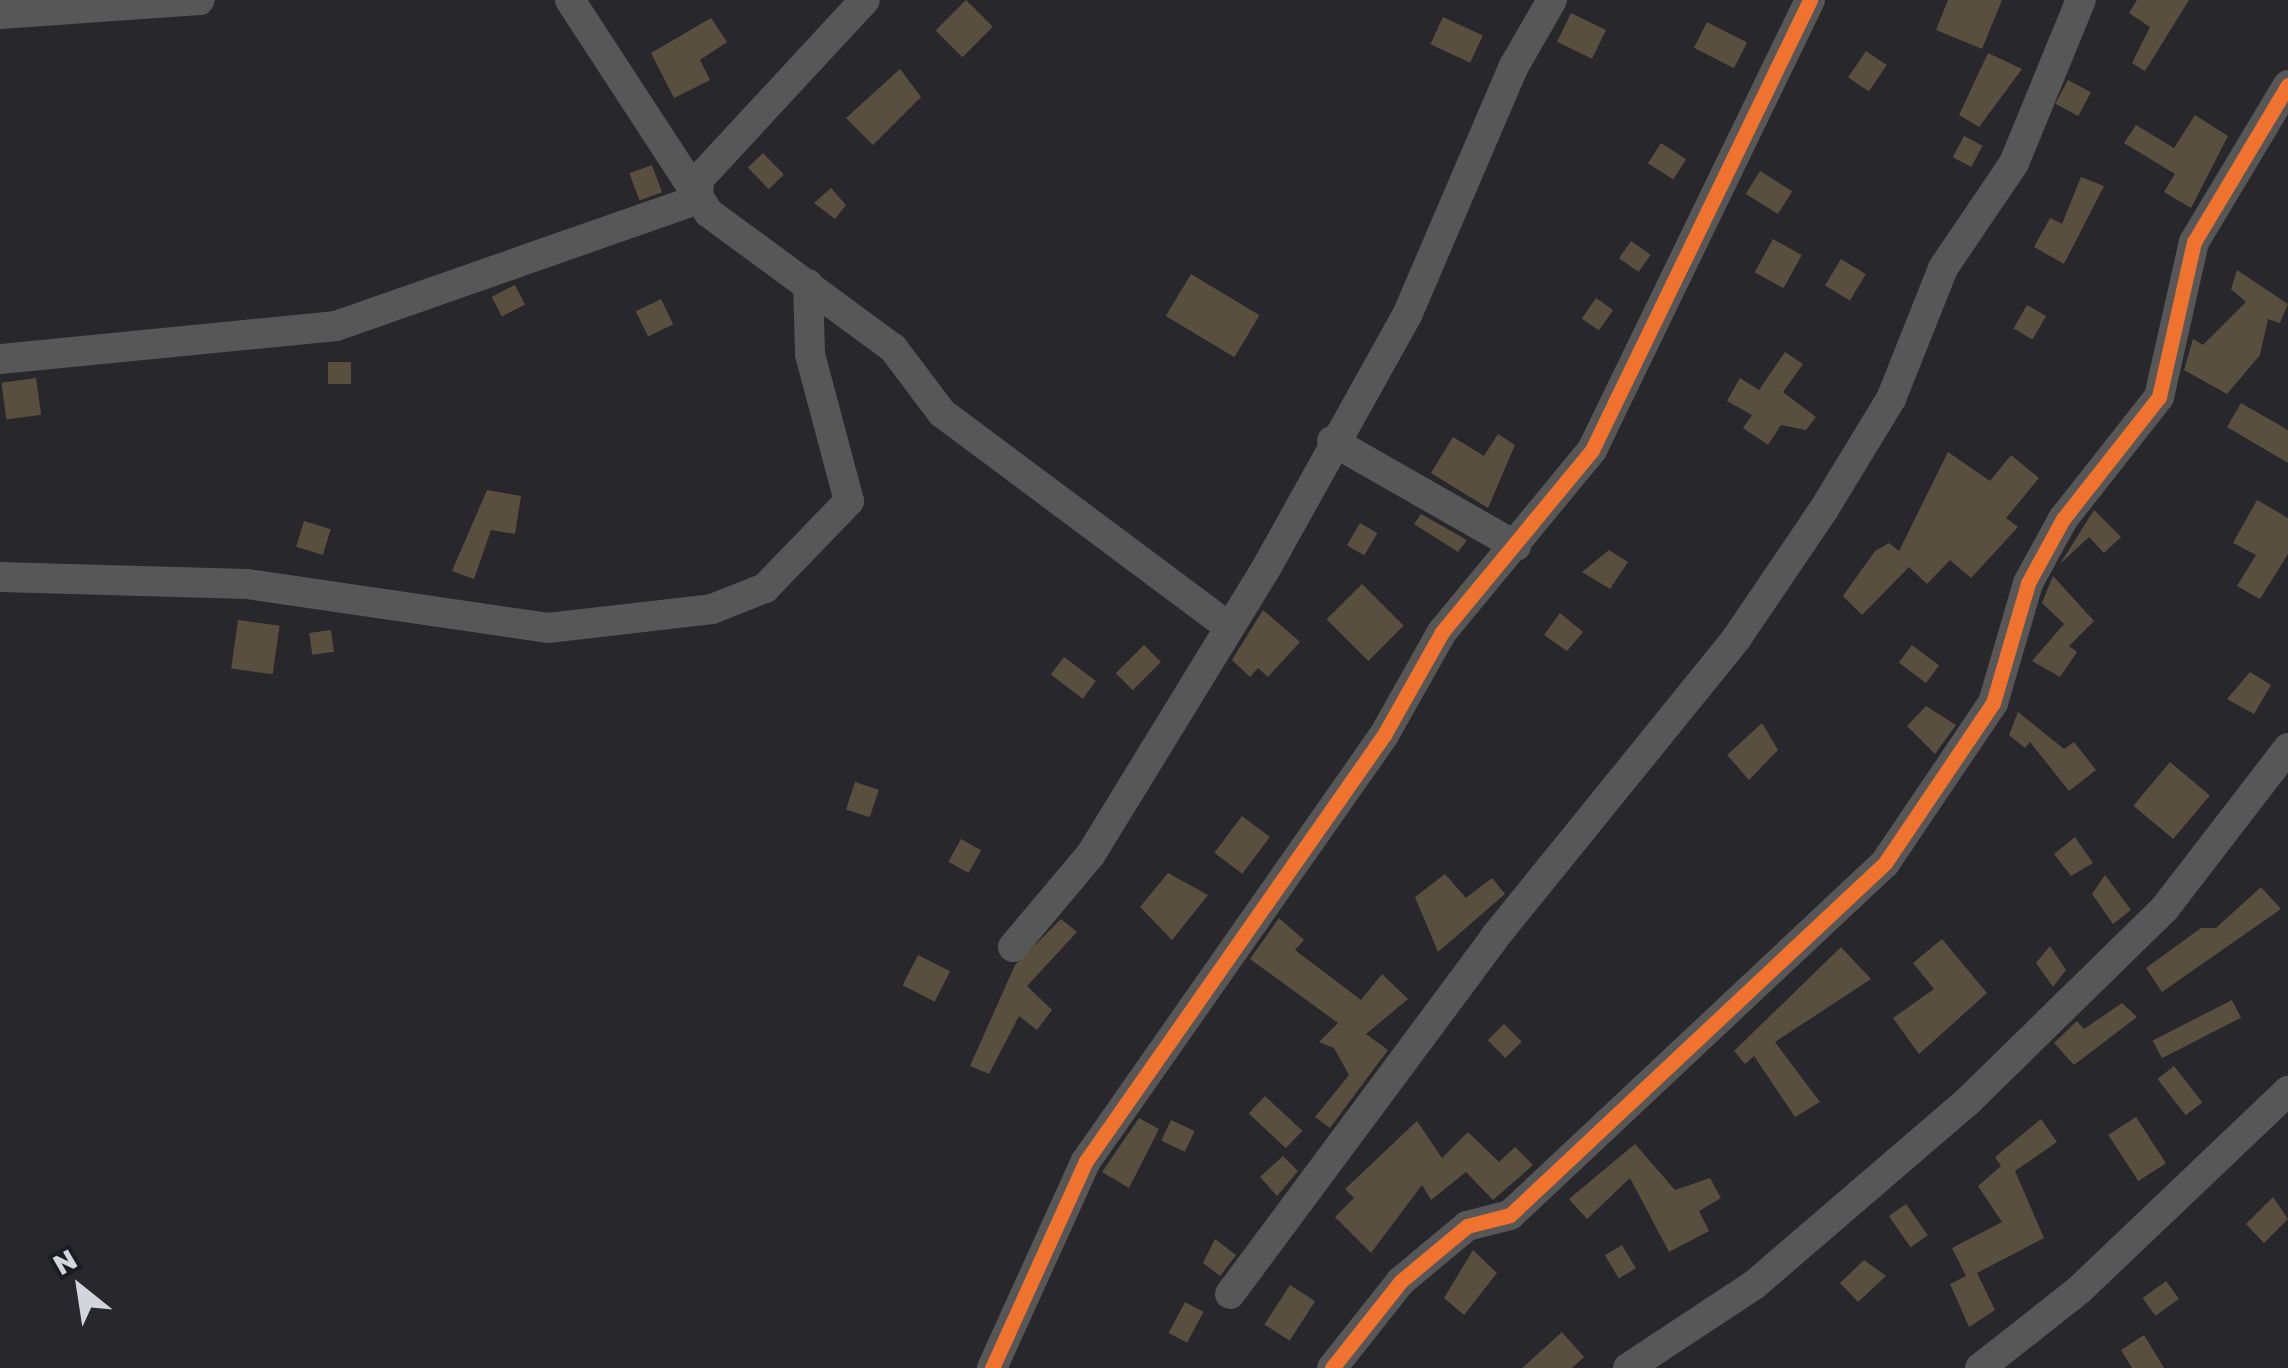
<!DOCTYPE html>
<html>
<head>
<meta charset="utf-8">
<style>
	body { margin:0 }
	#map { position:relative; width:2288px; height:1368px; overflow:hidden; background:#27272c; font-family:"Golos Text",sans-serif }
	div>[style] { position:absolute }
	[style*='--x'] { left:calc(var(--x)*1px); top:calc(var(--y)*1px); width:calc(var(--w)*1px); rotate:calc(var(--a)*1deg) }
	.building>* { inset:0; background:#584f3f; transform-origin:0 0 }
	.minor>* { height:30px; margin:-15px; padding:0 15px; transform-origin:15px; border-radius:15px; background:#565756 }
	.cycleway>* { height:15px; margin:-7.5px; padding:0 7.5px; transform-origin:7.5px; border-radius:7.5px; background:#ef722f }
	span { translate:-50% -50%; white-space:nowrap; text-align:center; line-height:1.15; -webkit-text-stroke:10px #1b1b25; paint-order:stroke }
	.north { position:absolute; left:30px; top:1238px; width:100px; height:100px; -webkit-text-stroke:8px #1b1b25; paint-order:stroke; rotate:330deg; font-size:28px; font-weight:700; line-height:40px; text-align:center; color:#d4d5dc }
	.north::after { content:''; display:block; margin:auto; width:35px; height:45px; background:#d4d5dc; clip-path:polygon(50% 0,100% 100%,50% 72%,0 100%) }
</style>
</head>
<body>
<div id="map">
	<div class="building">
		<i style="left:966px;top:0;width:38px;height:43px;rotate:45deg"></i>
		<i style="clip-path:polygon(1948px 0,2002px 0,1982px 49px,1936px 30px)"></i>
		<i style="clip-path:polygon(2137px 0,2189px 0,2145px 71px,2132px 63px,2150px 27px,2129px 13px)"></i>
		<i style="left:1571px;top:13px;width:39px;height:32px;rotate:26deg"></i>
		<i style="left:1443px;top:17px;width:44px;height:30px;rotate:25deg"></i>
		<i style="clip-path:polygon(711px 18px,727px 42px,700px 60px,710px 80px,674px 98px,651px 53px)"></i>
		<i style="left:1707px;top:22px;width:45px;height:29px;rotate:27deg"></i>
		<i style="left:1866px;top:51px;width:25px;height:32px;rotate:34deg"></i>
		<i style="clip-path:polygon(1988px 53px,2022px 69px,1979px 127px,1959px 115px)"></i>
		<i style="clip-path:polygon(900px 69px,921px 97px,873px 145px,846px 118px)"></i>
		<i style="left:2068px;top:80px;width:26px;height:27px;rotate:28deg"></i>
		<i style="clip-path:polygon(2195px 115px,2228px 136px,2191px 208px,2164px 192px,2175px 174px,2124px 143px,2136px 125px,2174px 148px)"></i>
		<i style="left:1964px;top:136px;width:21px;height:24px;rotate:28deg"></i>
		<i style="left:1661px;top:143px;width:30px;height:24px;rotate:33deg"></i>
		<i style="left:763px;top:153px;width:30px;height:21px;rotate:46deg"></i>
		<i style="left:652px;top:165px;width:29px;height:24px;rotate:70deg"></i>
		<i style="left:1760px;top:171px;width:38px;height:27px;rotate:32deg"></i>
		<i style="clip-path:polygon(2081px 177px,2104px 186px,2064px 264px,2034px 247px,2050px 218px,2062px 224px)"></i>
		<i style="clip-path:polygon(831px 188px,846px 205px,835px 219px,814px 203px)"></i>
		<i style="left:1773px;top:239px;width:33px;height:38px;rotate:29deg"></i>
		<i style="left:1631px;top:241px;width:24px;height:21px;rotate:35deg"></i>
		<i style="left:1841px;top:259px;width:29px;height:31px;rotate:31deg"></i>
		<i style="clip-path:polygon(2237px 270px,2288px 304px,2280px 323px,2268px 319px,2260px 355px,2227px 394px,2184px 370px,2193px 339px,2203px 345px,2246px 302px,2231px 289px)"></i>
		<i style="left:1191px;top:274px;width:80px;height:49px;rotate:31deg"></i>
		<i style="left:515px;top:285px;width:22px;height:26px;rotate:63deg"></i>
		<i style="left:1596px;top:298px;width:21px;height:25px;rotate:35deg"></i>
		<i style="left:661px;top:299px;width:28px;height:28px;rotate:64deg"></i>
		<i style="left:2027px;top:305px;width:22px;height:27px;rotate:30deg"></i>
		<i style="clip-path:polygon(1785px 352px,1803px 364px,1783px 392px,1816px 417px,1806px 430px,1781px 425px,1768px 445px,1743px 428px,1752px 415px,1727px 401px,1740px 378px,1759px 390px)"></i>
		<i style="left:328px;top:362px;width:23px;height:22px"></i>
		<i style="left:36px;top:378px;width:37px;height:35px;rotate:82deg"></i>
		<i style="clip-path:polygon(2241px 403px,2288px 430px,2288px 463px,2227px 427px)"></i>
		<i style="clip-path:polygon(1498px 434px,1515px 445px,1488px 508px,1431px 473px,1453px 437px,1484px 456px)"></i>
		<i style="clip-path:polygon(1948px 452px,1990px 481px,2011px 455px,2039px 478px,2006px 518px,2018px 527px,1971px 578px,1950px 560px,1927px 584px,1909px 567px,1862px 615px,1843px 596px,1875px 551px,1889px 543px,1899px 551px)"></i>
		<i style="clip-path:polygon(487px 490px,521px 496px,515px 534px,491px 530px,474px 579px,452px 571px)"></i>
		<i style="clip-path:polygon(2257px 500px,2288px 518px,2288px 554px,2260px 599px,2237px 586px,2256px 555px,2233px 543px)"></i>
		<i style="clip-path:polygon(2094px 510px,2121px 537px,2104px 553px,2089px 537px,2060px 564px)"></i>
		<i style="clip-path:polygon(1421px 514px,1467px 540px,1458px 552px,1414px 524px)"></i>
		<i style="left:304px;top:521px;width:28px;height:27px;rotate:17deg"></i>
		<i style="left:1360px;top:523px;width:20px;height:26px;rotate:30deg"></i>
		<i style="clip-path:polygon(1609px 550px,1628px 562px,1610px 589px,1582px 572px)"></i>
		<i style="clip-path:polygon(2053px 576px,2094px 621px,2069px 646px,2077px 652px,2060px 677px,2032px 661px,2064px 624px,2042px 603px)"></i>
		<i style="left:1362px;top:584px;width:59px;height:50px;rotate:45deg"></i>
		<i style="clip-path:polygon(1263px 610px,1300px 642px,1268px 677px,1258px 668px,1250px 677px,1232px 660px)"></i>
		<i style="clip-path:polygon(1560px 613px,1583px 632px,1567px 651px,1544px 635px)"></i>
		<i style="left:238px;top:620px;width:42px;height:49px;rotate:8deg"></i>
		<i style="left:331px;top:630px;width:22px;height:22px;rotate:82deg"></i>
		<i style="left:1144px;top:645px;width:24px;height:40px;rotate:45deg"></i>
		<i style="left:1912px;top:645px;width:34px;height:22px;rotate:37deg"></i>
		<i style="left:1064px;top:657px;width:40px;height:22px;rotate:37deg"></i>
		<i style="clip-path:polygon(2250px 672px,2271px 685px,2254px 714px,2227px 699px)"></i>
		<i style="clip-path:polygon(1926px 706px,1956px 725px,1935px 754px,1907px 726px)"></i>
		<i style="clip-path:polygon(2018px 712px,2064px 749px,2074px 742px,2096px 770px,2069px 791px,2030px 742px,2025px 748px,2009px 735px)"></i>
		<i style="clip-path:polygon(1762px 723px,1778px 750px,1749px 780px,1727px 755px)"></i>
		<i style="left:2170px;top:762px;width:52px;height:57px;rotate:40deg"></i>
		<i style="left:855px;top:782px;width:25px;height:29px;rotate:18deg"></i>
		<i style="left:1242px;top:816px;width:35px;height:46px;rotate:37deg"></i>
		<i style="clip-path:polygon(2075px 837px,2093px 863px,2071px 876px,2054px 854px)"></i>
		<i style="left:961px;top:839px;width:23px;height:26px;rotate:29deg"></i>
		<i style="clip-path:polygon(1168px 873px,1208px 895px,1172px 940px,1140px 907px)"></i>
		<i style="clip-path:polygon(1445px 874px,1466px 898px,1492px 878px,1505px 894px,1438px 952px,1415px 897px)"></i>
		<i style="clip-path:polygon(2105px 875px,2131px 910px,2113px 924px,2092px 894px)"></i>
		<i style="clip-path:polygon(2261px 887px,2281px 909px,2162px 992px,2146px 968px,2201px 928px,2216px 928px)"></i>
		<i style="clip-path:polygon(1279px 918px,1304px 940px,1295px 950px,1361px 1000px,1382px 974px,1408px 999px,1366px 1034px,1388px 1050px,1330px 1128px,1315px 1117px,1349px 1075px,1334px 1048px,1319px 1042px,1338px 1023px,1250px 959px)"></i>
		<i style="clip-path:polygon(1061px 919px,1077px 932px,1027px 986px,1052px 1010px,1037px 1030px,1019px 1016px,989px 1074px,970px 1066px,1015px 965px)"></i>
		<i style="clip-path:polygon(1942px 939px,1987px 993px,1919px 1054px,1893px 1018px,1934px 989px,1913px 963px)"></i>
		<i style="clip-path:polygon(2050px 946px,2066px 970px,2053px 987px,2036px 963px)"></i>
		<i style="clip-path:polygon(1841px 947px,1871px 979px,1775px 1042px,1820px 1102px,1795px 1117px,1754px 1056px,1745px 1064px,1734px 1051px)"></i>
		<i style="left:918px;top:955px;width:36px;height:34px;rotate:27deg"></i>
		<i style="left:2232px;top:1000px;width:20px;height:89px;rotate:63deg"></i>
		<i style="clip-path:polygon(2122px 1003px,2137px 1017px,2074px 1065px,2054px 1043px,2077px 1021px,2084px 1029px)"></i>
		<i style="left:1504px;top:1024px;width:25px;height:23px;rotate:45deg"></i>
		<i style="left:2174px;top:1066px;width:46px;height:21px;rotate:52deg"></i>
		<i style="left:1265px;top:1096px;width:51px;height:24px;rotate:43deg"></i>
		<i style="left:2136px;top:1117px;width:55px;height:33px;rotate:57deg"></i>
		<i style="clip-path:polygon(1139px 1118px,1159px 1129px,1129px 1188px,1102px 1172px)"></i>
		<i style="clip-path:polygon(2041px 1119px,2057px 1142px,2015px 1171px,2044px 1238px,1977px 1273px,1995px 1310px,1969px 1327px,1950px 1284px,1966px 1276px,1952px 1248px,2002px 1222px,1978px 1186px,2001px 1166px,1995px 1157px)"></i>
		<i style="left:1171px;top:1120px;width:26px;height:23px;rotate:25deg"></i>
		<i style="clip-path:polygon(1417px 1121px,1442px 1158px,1468px 1132px,1499px 1162px,1515px 1147px,1533px 1165px,1493px 1200px,1466px 1172px,1431px 1200px,1422px 1185px,1371px 1253px,1335px 1217px,1354px 1198px,1345px 1189px)"></i>
		<i style="clip-path:polygon(1635px 1144px,1675px 1190px,1710px 1178px,1721px 1198px,1699px 1211px,1709px 1231px,1669px 1252px,1630px 1178px,1587px 1219px,1569px 1199px)"></i>
		<i style="clip-path:polygon(1283px 1156px,1298px 1171px,1277px 1196px,1260px 1177px)"></i>
		<i style="clip-path:polygon(2273px 1197px,2288px 1219px,2264px 1243px,2246px 1224px)"></i>
		<i style="left:1906px;top:1204px;width:38px;height:21px;rotate:55deg"></i>
		<i style="clip-path:polygon(1215px 1239px,1236px 1255px,1220px 1276px,1203px 1263px)"></i>
		<i style="left:1622px;top:1245px;width:27px;height:20px;rotate:59deg"></i>
		<i style="clip-path:polygon(1473px 1250px,1497px 1273px,1464px 1315px,1444px 1298px)"></i>
		<i style="clip-path:polygon(1864px 1260px,1886px 1276px,1858px 1302px,1840px 1283px)"></i>
		<i style="left:2166px;top:1281px;width:22px;height:29px;rotate:54deg"></i>
		<i style="left:1290px;top:1285px;width:30px;height:47px;rotate:33deg"></i>
		<i style="left:1185px;top:1302px;width:21px;height:35px;rotate:28deg"></i>
		<i style="clip-path:polygon(1562px 1332px,1584px 1357px,1572px 1368px,1522px 1368px)"></i>
		<i style="clip-path:polygon(2144px 1335px,2164px 1368px,2132px 1368px,2121px 1350px)"></i>
	</div>
	<div class="minor">
		<i style="--x:570;--y:0;--w:254;--a:56.9"></i>
		<i style="--x:709;--y:213;--w:228;--a:36.3"></i>
		<i style="--x:893;--y:348;--w:81;--a:53"></i>
		<i style="--x:942;--y:413;--w:358;--a:36.7"></i>
		<i style="--x:0;--y:14;--w:200;--a:-4"></i>
		<i style="--x:698;--y:199;--w:20;--a:-87"></i>
		<i style="--x:699;--y:179;--w:244;--a:-47.2"></i>
		<i style="--x:0;--y:359;--w:338;--a:-5.6"></i>
		<i style="--x:336;--y:326;--w:384;--a:-19.3"></i>
		<i style="--x:1332;--y:441;--w:212;--a:29.7"></i>
		<i style="--x:0;--y:577;--w:247;--a:1.6"></i>
		<i style="--x:247;--y:584;--w:304;--a:8.3"></i>
		<i style="--x:548;--y:628;--w:165;--a:-6.6"></i>
		<i style="--x:712;--y:609;--w:57;--a:-21.6"></i>
		<i style="--x:765;--y:588;--w:121;--a:-46"></i>
		<i style="--x:849;--y:501;--w:152;--a:-104.9"></i>
		<i style="--x:810;--y:354;--w:70;--a:-91.6"></i>
		<i style="--x:1013;--y:947;--w:121;--a:-50"></i>
		<i style="--x:1091;--y:854;--w:331;--a:-58.5"></i>
		<i style="--x:1264;--y:572;--w:296;--a:-60.9"></i>
		<i style="--x:1408;--y:313;--w:269;--a:-66.8"></i>
		<i style="--x:1514;--y:66;--w:76;--a:-60.1"></i>
		<i style="--x:1230;--y:1294;--w:443;--a:-53.4"></i>
		<i style="--x:1494;--y:938;--w:385;--a:-51"></i>
		<i style="--x:1736;--y:639;--w:157;--a:-55.9"></i>
		<i style="--x:1824;--y:509;--w:129;--a:-58.7"></i>
		<i style="--x:1891;--y:399;--w:141;--a:-68.3"></i>
		<i style="--x:1943;--y:268;--w:127;--a:-55.9"></i>
		<i style="--x:2014;--y:163;--w:176;--a:-67.7"></i>
		<i style="--x:992;--y:1368;--w:227;--a:-65.6"></i>
		<i style="--x:1086;--y:1161;--w:520;--a:-55.03"></i>
		<i style="--x:1384;--y:735;--w:118;--a:-60.6"></i>
		<i style="--x:1442;--y:632;--w:236;--a:-50.5"></i>
		<i style="--x:1592;--y:450;--w:500;--a:-64.15"></i>
		<i style="--x:1332;--y:1368;--w:111;--a:-51.6"></i>
		<i style="--x:1401;--y:1281;--w:86;--a:-39.8"></i>
		<i style="--x:1467;--y:1226;--w:44;--a:-14.3"></i>
		<i style="--x:1510;--y:1215;--w:514;--a:-43.19"></i>
		<i style="--x:1885;--y:863;--w:193;--a:-56"></i>
		<i style="--x:1993;--y:703;--w:125;--a:-73.7"></i>
		<i style="--x:2028;--y:583;--w:73;--a:-61.3"></i>
		<i style="--x:2063;--y:519;--w:155;--a:-51.8"></i>
		<i style="--x:2159;--y:397;--w:159;--a:-77.3"></i>
		<i style="--x:2194;--y:242;--w:183;--a:-59.1"></i>
		<i style="--x:1628;--y:1368;--w:151;--a:-33.4"></i>
		<i style="--x:1754;--y:1285;--w:281;--a:-40.7"></i>
		<i style="--x:1967;--y:1102;--w:277;--a:-44.4"></i>
		<i style="--x:2165;--y:908;--w:202;--a:-52.4"></i>
		<i style="--x:1980;--y:1368;--w:126;--a:-38.2"></i>
		<i style="--x:2079;--y:1290;--w:289;--a:-43.6"></i>
	</div>
	<div class="cycleway">
		<i style="--x:992;--y:1368;--w:227;--a:-65.6"></i>
		<i style="--x:1086;--y:1161;--w:520;--a:-55.03"></i>
		<i style="--x:1384;--y:735;--w:118;--a:-60.6"></i>
		<i style="--x:1442;--y:632;--w:236;--a:-50.5"></i>
		<i style="--x:1592;--y:450;--w:500;--a:-64.15"></i>
		<i style="--x:1332;--y:1368;--w:111;--a:-51.6"></i>
		<i style="--x:1401;--y:1281;--w:86;--a:-39.8"></i>
		<i style="--x:1467;--y:1226;--w:44;--a:-14.3"></i>
		<i style="--x:1510;--y:1215;--w:514;--a:-43.19"></i>
		<i style="--x:1885;--y:863;--w:193;--a:-56"></i>
		<i style="--x:1993;--y:703;--w:125;--a:-73.7"></i>
		<i style="--x:2028;--y:583;--w:73;--a:-61.3"></i>
		<i style="--x:2063;--y:519;--w:155;--a:-51.8"></i>
		<i style="--x:2159;--y:397;--w:159;--a:-77.3"></i>
		<i style="--x:2194;--y:242;--w:183;--a:-59.1"></i>
	</div>
	<div class="north">N</div>
</div>
</body>
</html>
